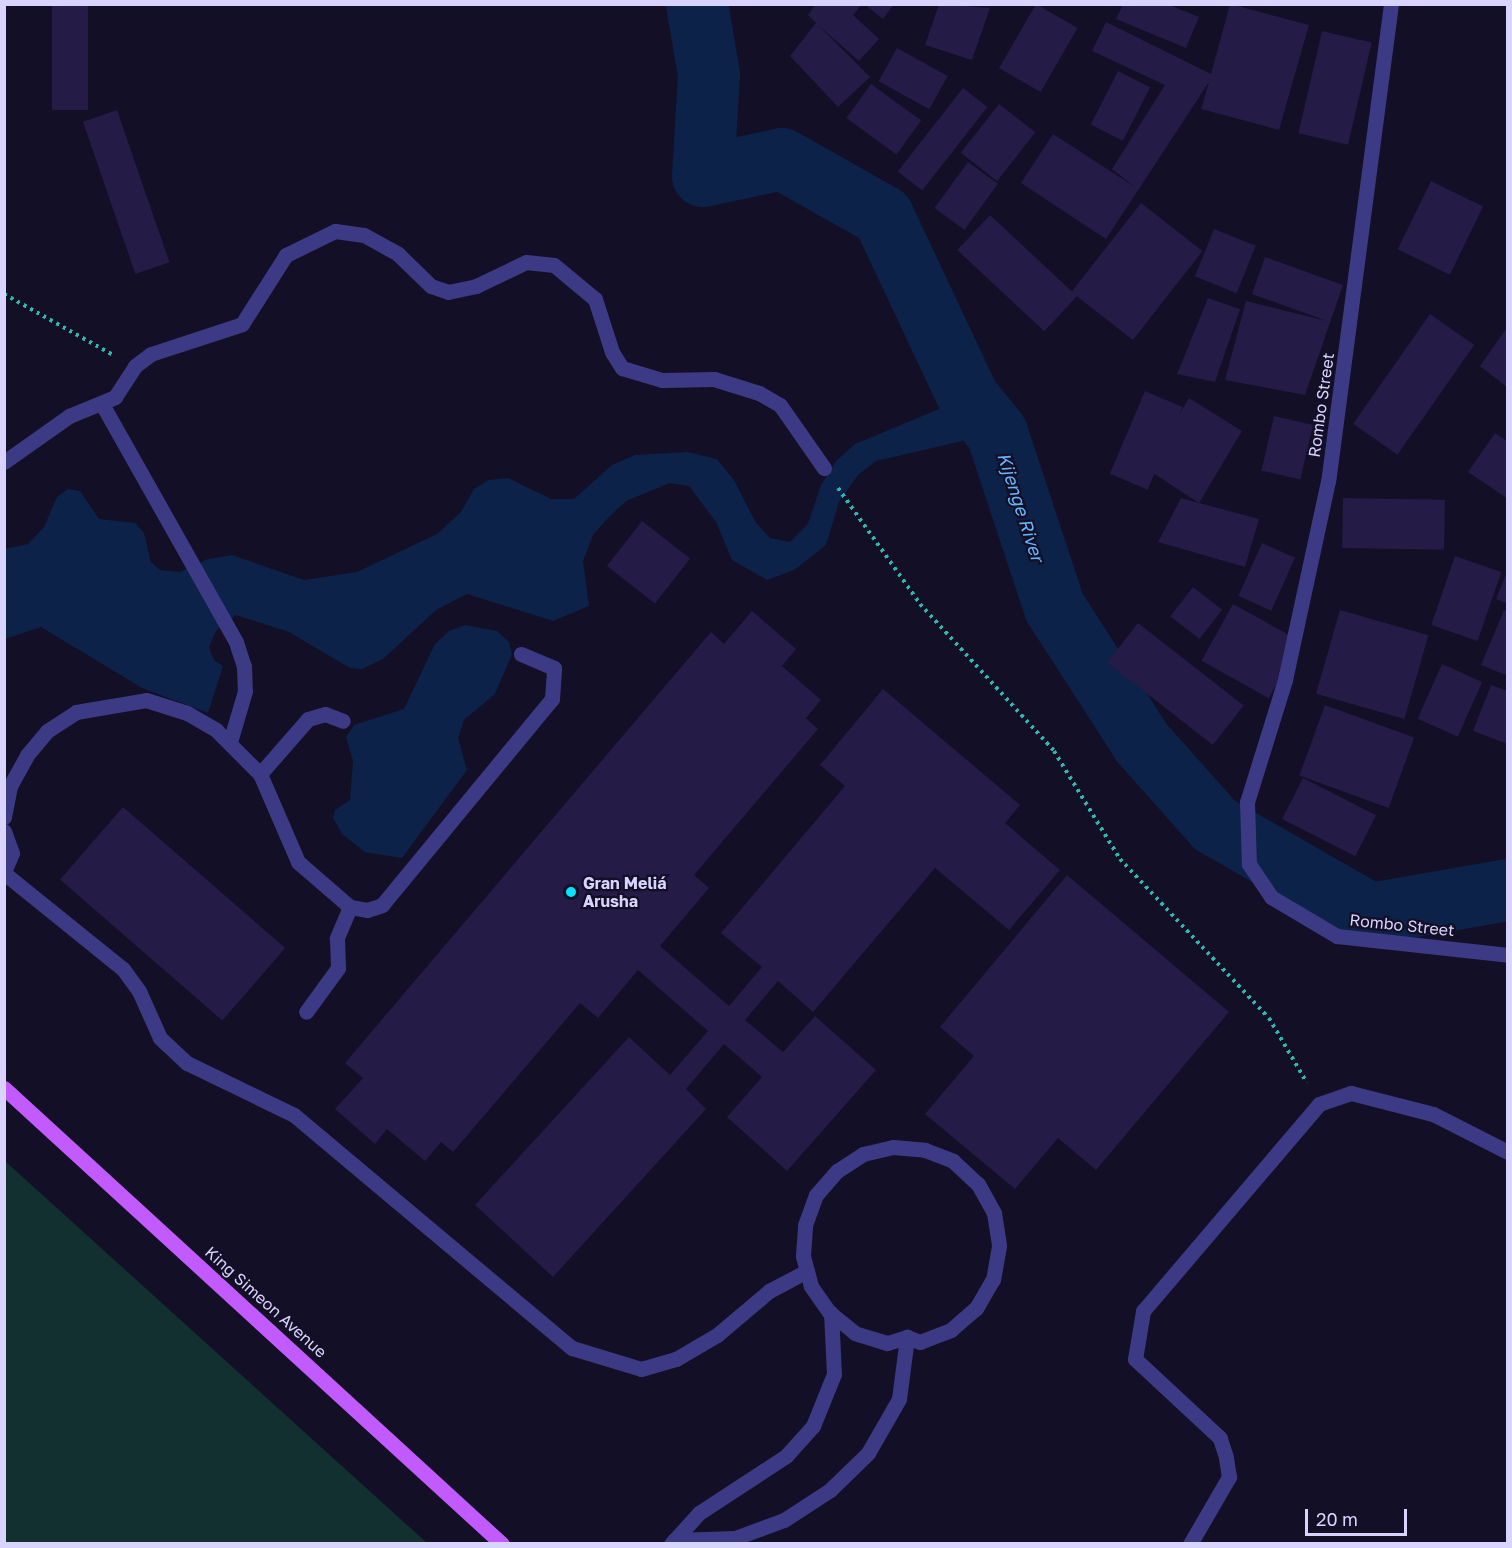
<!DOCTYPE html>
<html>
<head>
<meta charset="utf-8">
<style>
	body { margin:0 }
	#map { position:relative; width:1512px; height:1548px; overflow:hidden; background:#130f26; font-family:"Golos Text",sans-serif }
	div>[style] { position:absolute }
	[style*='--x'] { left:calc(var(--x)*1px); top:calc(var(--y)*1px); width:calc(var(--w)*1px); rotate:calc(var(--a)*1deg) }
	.green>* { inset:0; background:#12302f }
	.water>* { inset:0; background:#0c2248 }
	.river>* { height:62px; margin:-31px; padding:0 31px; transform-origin:31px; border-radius:31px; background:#0c2248 }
	.building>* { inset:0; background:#241b47; transform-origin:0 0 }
	.path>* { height:4px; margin-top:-2px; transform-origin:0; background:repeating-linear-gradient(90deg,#2fb8b0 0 3px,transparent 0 7.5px) }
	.minor>* { height:15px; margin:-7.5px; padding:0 7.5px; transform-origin:7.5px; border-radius:7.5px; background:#3d3a85 }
	.major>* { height:15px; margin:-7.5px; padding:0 7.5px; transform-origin:7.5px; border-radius:7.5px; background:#c25bff }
	.dots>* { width:16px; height:16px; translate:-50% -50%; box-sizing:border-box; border:3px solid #130f26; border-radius:50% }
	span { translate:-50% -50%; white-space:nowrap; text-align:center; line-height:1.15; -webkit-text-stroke:4.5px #130f26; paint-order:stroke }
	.street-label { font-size:16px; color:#d9d4ff }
	.poi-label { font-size:16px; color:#d9d4ff; font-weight:700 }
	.left { translate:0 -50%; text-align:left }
	.water-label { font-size:18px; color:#62b6ff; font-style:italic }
	.frame { position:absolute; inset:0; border:6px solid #d9d4ff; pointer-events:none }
	.scale { position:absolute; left:1305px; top:1509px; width:102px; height:27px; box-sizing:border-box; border:3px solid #d9d4ff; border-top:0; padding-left:8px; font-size:18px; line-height:21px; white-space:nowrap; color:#d9d4ff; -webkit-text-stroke:4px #130f26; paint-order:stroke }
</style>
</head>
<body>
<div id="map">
	<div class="green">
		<i style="clip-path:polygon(4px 1161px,5px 1161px,427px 1543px,5px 1543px)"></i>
	</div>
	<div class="water">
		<i style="clip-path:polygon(968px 397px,997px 433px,876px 461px,858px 475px,839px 502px,826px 545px,794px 570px,767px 580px,732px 560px,716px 522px,689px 486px,670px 483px,626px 501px,608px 518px,593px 535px,583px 561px,589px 606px,553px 621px,467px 594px,436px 610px,383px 659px,362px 669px,350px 668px,289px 632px,236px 615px,216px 631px,209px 647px,214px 660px,223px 666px,208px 713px,142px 688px,41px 627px,5px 639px,4px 549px,28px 544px,44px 527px,57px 497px,68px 489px,80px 491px,99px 519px,135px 523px,144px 533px,151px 562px,160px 570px,180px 572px,208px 559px,232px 555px,304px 580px,357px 572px,437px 534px,461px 512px,474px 489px,488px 480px,508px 478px,551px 499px,574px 499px,612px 465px,635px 455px,688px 452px,717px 459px,734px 480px,756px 523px,770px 538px,790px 542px,808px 524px,821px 485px,836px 461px,855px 444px)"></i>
		<i style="clip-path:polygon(465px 625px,497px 631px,509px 642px,512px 654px,495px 694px,464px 720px,458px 738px,467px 770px,402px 858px,365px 852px,342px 834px,333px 818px,335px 810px,350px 800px,353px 761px,346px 737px,354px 725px,404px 709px,435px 644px,449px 631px)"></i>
	</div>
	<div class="river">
		<i style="--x:697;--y:4;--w:72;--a:80.4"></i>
		<i style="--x:709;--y:75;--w:101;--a:93.4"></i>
		<i style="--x:703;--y:176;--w:81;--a:-12.1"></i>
		<i style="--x:782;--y:159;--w:116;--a:29.4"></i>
		<i style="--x:883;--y:216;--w:200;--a:64.8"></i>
		<i style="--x:968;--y:397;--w:46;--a:51.1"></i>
		<i style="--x:997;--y:433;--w:184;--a:71.7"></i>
		<i style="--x:1055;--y:608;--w:161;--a:57.2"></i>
		<i style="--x:1142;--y:743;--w:110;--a:48.3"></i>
		<i style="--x:1215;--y:825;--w:179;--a:29.9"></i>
		<i style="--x:1370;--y:914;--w:140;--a:-9.9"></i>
	</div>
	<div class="building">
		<i style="left:52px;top:4px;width:36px;height:106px"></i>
		<i style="clip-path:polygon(816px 4px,862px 4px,853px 15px,879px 39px,859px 61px,818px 25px,870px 77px,838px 107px,790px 56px,816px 23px,808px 15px)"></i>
		<i style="clip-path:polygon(864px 4px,894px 4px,883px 19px)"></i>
		<i style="clip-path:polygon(939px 4px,990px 8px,972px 60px,925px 45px)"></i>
		<i style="left:1036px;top:4px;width:48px;height:74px;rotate:30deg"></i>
		<i style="clip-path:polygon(1123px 4px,1167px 4px,1199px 17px,1186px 48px,1116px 19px)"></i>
		<i style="clip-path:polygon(1230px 4px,1309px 25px,1279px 130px,1201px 109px,1209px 82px,1106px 239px,1021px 183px,1053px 134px,1135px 187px,1112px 169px,1165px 85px,1092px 51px,1106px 22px,1211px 74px)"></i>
		<i style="left:1322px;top:31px;width:51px;height:105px;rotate:13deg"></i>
		<i style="left:897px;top:48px;width:58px;height:38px;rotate:29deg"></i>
		<i style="left:1118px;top:71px;width:36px;height:60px;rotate:27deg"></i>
		<i style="left:871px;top:84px;width:62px;height:42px;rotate:36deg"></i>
		<i style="left:963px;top:88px;width:31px;height:106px;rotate:38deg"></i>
		<i style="left:999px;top:104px;width:46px;height:62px;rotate:38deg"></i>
		<i style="left:117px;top:110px;width:161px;height:36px;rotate:71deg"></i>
		<i style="left:968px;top:162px;width:37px;height:57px;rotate:36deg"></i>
		<i style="left:1431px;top:181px;width:58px;height:76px;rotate:26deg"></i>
		<i style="left:1141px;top:203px;width:78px;height:113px;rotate:38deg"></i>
		<i style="left:990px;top:215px;width:119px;height:48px;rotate:43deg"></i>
		<i style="left:1214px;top:229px;width:45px;height:51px;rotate:22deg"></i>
		<i style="clip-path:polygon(1265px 257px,1343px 285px,1305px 395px,1225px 380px,1246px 301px,1327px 321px,1252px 294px)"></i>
		<i style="clip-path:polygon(1208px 298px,1240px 309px,1215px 382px,1177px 374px)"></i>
		<i style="left:1430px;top:314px;width:54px;height:134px;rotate:35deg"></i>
		<i style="clip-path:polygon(1508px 326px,1508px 388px,1480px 366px)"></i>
		<i style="left:1145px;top:391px;width:41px;height:90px;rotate:23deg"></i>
		<i style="clip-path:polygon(1189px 398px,1242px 431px,1199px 503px,1259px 519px,1245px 567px,1158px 542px,1181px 498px,1199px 503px,1147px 469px)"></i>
		<i style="left:1274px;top:416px;width:40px;height:56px;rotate:13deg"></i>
		<i style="clip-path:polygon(1495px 433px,1508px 442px,1508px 499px,1468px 472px)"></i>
		<i style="left:1343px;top:498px;width:102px;height:50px;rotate:1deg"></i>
		<i style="left:642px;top:521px;width:61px;height:57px;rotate:38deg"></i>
		<i style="left:1262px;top:543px;width:36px;height:58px;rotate:24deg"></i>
		<i style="left:1455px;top:556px;width:49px;height:73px;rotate:19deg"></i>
		<i style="clip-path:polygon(1507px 572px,1508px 572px,1508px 604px,1496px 599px)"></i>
		<i style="left:1193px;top:587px;width:37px;height:37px;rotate:38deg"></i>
		<i style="left:1233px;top:604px;width:77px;height:65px;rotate:29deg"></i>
		<i style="left:1340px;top:610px;width:92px;height:87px;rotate:16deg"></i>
		<i style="clip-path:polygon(1504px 610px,1508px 612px,1508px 676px,1481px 665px)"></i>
		<i style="clip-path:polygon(752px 611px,796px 649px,782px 666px,821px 700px,806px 718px,818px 729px,694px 875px,709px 888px,660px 946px,729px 1006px,762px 967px,721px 933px,845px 786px,820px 765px,883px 689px,1020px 805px,1005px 823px,1060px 870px,1009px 930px,935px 868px,813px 1012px,778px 981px,745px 1020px,783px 1052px,815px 1016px,876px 1070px,787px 1171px,727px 1117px,762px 1077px,724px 1044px,686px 1089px,706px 1109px,553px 1277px,475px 1205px,629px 1037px,670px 1075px,708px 1031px,638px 970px,598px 1018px,580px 1003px,453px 1152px,441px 1142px,425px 1161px,387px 1129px,375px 1144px,335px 1109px,363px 1078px,345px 1063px,711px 632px,724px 644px)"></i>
		<i style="left:1138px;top:623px;width:134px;height:50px;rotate:38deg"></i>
		<i style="left:1442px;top:664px;width:44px;height:60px;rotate:24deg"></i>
		<i style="clip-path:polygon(1491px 685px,1508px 691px,1508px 744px,1473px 731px)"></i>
		<i style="left:1325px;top:705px;width:95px;height:75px;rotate:20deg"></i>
		<i style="left:1303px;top:778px;width:82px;height:46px;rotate:27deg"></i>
		<i style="left:123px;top:807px;width:215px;height:96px;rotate:41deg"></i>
		<i style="clip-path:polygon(1067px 875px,1229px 1012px,1096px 1170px,1058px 1138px,1015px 1189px,925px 1114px,974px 1056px,940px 1027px)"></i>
	</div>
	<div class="path">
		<i style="--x:4;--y:294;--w:125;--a:29.2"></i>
		<i style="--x:838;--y:488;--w:142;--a:54.7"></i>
		<i style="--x:920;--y:604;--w:199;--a:47.6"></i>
		<i style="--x:1054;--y:751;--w:127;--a:58.6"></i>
		<i style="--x:1120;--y:859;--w:218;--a:46.9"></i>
		<i style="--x:1269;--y:1018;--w:75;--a:59.7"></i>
	</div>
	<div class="minor">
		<i style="--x:1391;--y:4;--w:481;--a:97.5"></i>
		<i style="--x:1328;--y:481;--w:204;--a:102.2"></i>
		<i style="--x:1285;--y:680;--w:128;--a:107.3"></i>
		<i style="--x:1247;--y:802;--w:62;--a:88.2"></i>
		<i style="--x:1249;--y:864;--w:40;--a:56"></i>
		<i style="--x:1271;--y:897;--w:77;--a:30.6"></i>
		<i style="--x:1337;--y:936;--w:172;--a:6.3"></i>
		<i style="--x:102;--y:404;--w:273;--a:60.6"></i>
		<i style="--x:236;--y:642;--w:25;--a:72"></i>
		<i style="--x:244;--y:666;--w:25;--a:88"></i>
		<i style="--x:245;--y:691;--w:53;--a:106.4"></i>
		<i style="--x:4;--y:462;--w:80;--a:-35.3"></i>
		<i style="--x:69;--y:416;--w:50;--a:-22.4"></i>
		<i style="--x:115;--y:397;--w:37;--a:-57"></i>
		<i style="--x:135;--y:366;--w:20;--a:-37"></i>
		<i style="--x:151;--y:354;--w:96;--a:-18.2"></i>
		<i style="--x:242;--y:324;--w:82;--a:-57.5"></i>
		<i style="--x:286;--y:255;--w:55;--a:-26.1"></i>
		<i style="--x:335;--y:231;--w:29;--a:8"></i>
		<i style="--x:364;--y:235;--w:39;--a:29"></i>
		<i style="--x:398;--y:254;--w:46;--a:44.1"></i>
		<i style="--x:431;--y:286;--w:18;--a:19"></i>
		<i style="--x:448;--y:292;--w:29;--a:-12"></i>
		<i style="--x:476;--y:286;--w:55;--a:-25.6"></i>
		<i style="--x:526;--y:262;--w:28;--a:6"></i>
		<i style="--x:554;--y:265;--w:53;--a:39.7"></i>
		<i style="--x:595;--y:299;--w:56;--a:72.2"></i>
		<i style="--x:612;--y:352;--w:19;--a:58"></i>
		<i style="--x:622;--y:368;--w:42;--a:16.7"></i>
		<i style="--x:662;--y:380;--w:52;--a:-1.1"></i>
		<i style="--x:714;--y:379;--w:47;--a:17.3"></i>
		<i style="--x:759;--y:393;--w:24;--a:30"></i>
		<i style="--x:780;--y:405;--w:77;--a:55.1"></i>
		<i style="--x:260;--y:774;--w:73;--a:-48.9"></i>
		<i style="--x:308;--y:719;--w:18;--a:-16"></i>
		<i style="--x:325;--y:714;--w:19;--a:21"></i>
		<i style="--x:4;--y:817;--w:32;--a:-79"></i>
		<i style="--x:10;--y:786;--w:35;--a:-61"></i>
		<i style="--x:27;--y:755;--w:31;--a:-50"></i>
		<i style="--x:47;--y:731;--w:35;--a:-33"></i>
		<i style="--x:76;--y:712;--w:71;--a:-9.7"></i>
		<i style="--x:146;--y:700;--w:43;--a:17.6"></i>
		<i style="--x:187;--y:713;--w:34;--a:30"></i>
		<i style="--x:216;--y:730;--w:62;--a:45"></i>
		<i style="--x:260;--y:774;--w:96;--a:66.6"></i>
		<i style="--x:298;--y:862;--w:69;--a:40.9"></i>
		<i style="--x:350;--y:907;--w:34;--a:113"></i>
		<i style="--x:337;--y:938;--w:30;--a:88"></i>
		<i style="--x:338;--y:968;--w:54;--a:126"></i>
		<i style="--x:4;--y:831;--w:23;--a:70"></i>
		<i style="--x:12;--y:853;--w:21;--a:113"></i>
		<i style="--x:4;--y:873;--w:153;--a:38.9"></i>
		<i style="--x:123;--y:969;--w:27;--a:54"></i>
		<i style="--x:139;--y:991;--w:51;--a:65.9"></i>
		<i style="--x:160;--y:1038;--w:37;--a:43"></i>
		<i style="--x:187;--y:1063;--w:119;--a:25.9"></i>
		<i style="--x:294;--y:1115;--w:363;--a:40"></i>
		<i style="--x:572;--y:1348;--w:72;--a:16.9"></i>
		<i style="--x:641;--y:1369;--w:36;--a:-16"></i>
		<i style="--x:676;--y:1359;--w:48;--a:-30.3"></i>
		<i style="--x:717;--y:1335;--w:68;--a:-40.2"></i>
		<i style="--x:769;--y:1291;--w:43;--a:-27.8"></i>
		<i style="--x:350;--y:907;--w:17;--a:10"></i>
		<i style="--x:367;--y:910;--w:16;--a:-18"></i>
		<i style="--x:382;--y:905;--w:267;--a:-50.5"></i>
		<i style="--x:552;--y:699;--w:31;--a:-86"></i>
		<i style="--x:554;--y:668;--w:36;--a:-157"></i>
		<i style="--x:893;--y:1147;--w:32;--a:5"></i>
		<i style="--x:925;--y:1150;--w:30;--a:21"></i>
		<i style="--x:953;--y:1161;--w:34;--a:43"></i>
		<i style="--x:978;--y:1184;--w:33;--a:61"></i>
		<i style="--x:994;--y:1213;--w:33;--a:81"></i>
		<i style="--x:999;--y:1246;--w:34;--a:100"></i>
		<i style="--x:993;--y:1279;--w:34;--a:120"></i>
		<i style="--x:976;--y:1308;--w:33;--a:139"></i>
		<i style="--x:951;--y:1330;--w:33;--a:159"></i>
		<i style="--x:920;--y:1342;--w:14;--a:-159"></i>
		<i style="--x:907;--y:1337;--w:21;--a:163"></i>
		<i style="--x:887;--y:1343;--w:34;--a:-163"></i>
		<i style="--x:855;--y:1333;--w:33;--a:-141"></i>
		<i style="--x:829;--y:1312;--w:32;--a:-125"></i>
		<i style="--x:811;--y:1286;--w:31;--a:-105"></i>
		<i style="--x:803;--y:1256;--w:31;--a:-86"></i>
		<i style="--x:805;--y:1225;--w:32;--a:-70"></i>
		<i style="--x:816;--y:1195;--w:32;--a:-49"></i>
		<i style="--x:837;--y:1171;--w:31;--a:-33"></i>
		<i style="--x:863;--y:1154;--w:31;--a:-13"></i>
		<i style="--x:674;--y:1540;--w:61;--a:-1.9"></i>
		<i style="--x:735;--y:1538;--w:52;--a:-20.2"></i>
		<i style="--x:784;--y:1520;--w:55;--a:-33.1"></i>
		<i style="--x:830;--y:1490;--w:53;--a:-44.2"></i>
		<i style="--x:868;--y:1453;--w:62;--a:-60.1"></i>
		<i style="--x:899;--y:1399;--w:63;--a:-82.6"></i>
		<i style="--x:671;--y:1544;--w:42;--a:-47.9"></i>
		<i style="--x:699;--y:1513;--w:104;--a:-33.2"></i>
		<i style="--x:786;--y:1456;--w:40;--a:-48"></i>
		<i style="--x:813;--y:1426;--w:56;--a:-68"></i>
		<i style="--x:834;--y:1374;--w:61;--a:-92.8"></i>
		<i style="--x:1190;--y:1544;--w:78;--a:-59.8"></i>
		<i style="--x:1229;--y:1477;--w:20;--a:-99"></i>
		<i style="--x:1226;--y:1457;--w:20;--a:-108"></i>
		<i style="--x:1220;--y:1438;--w:116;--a:-137.1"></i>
		<i style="--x:1135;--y:1359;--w:49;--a:-80.5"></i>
		<i style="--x:1143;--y:1311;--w:272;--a:-49.6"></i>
		<i style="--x:1319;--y:1104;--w:34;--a:-19"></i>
		<i style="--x:1351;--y:1093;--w:85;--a:14.4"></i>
		<i style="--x:1433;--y:1114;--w:84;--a:26.9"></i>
	</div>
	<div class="major">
		<i style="--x:4;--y:1088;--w:675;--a:42.48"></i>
	</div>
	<div class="dots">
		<i style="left:571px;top:892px;background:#00e5ff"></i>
	</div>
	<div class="street-label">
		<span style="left:1321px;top:405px;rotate:-82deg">Rombo Street</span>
		<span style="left:1402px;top:925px;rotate:6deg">Rombo Street</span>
		<span style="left:266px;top:1302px;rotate:42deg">King Simeon Avenue</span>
	</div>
	<div class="poi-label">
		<span class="left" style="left:583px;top:892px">Gran Meliá<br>Arusha</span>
	</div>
	<div class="water-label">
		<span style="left:1021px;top:507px;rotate:72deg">Kijenge River</span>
	</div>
	<div class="frame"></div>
	<div class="scale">20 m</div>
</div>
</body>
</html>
